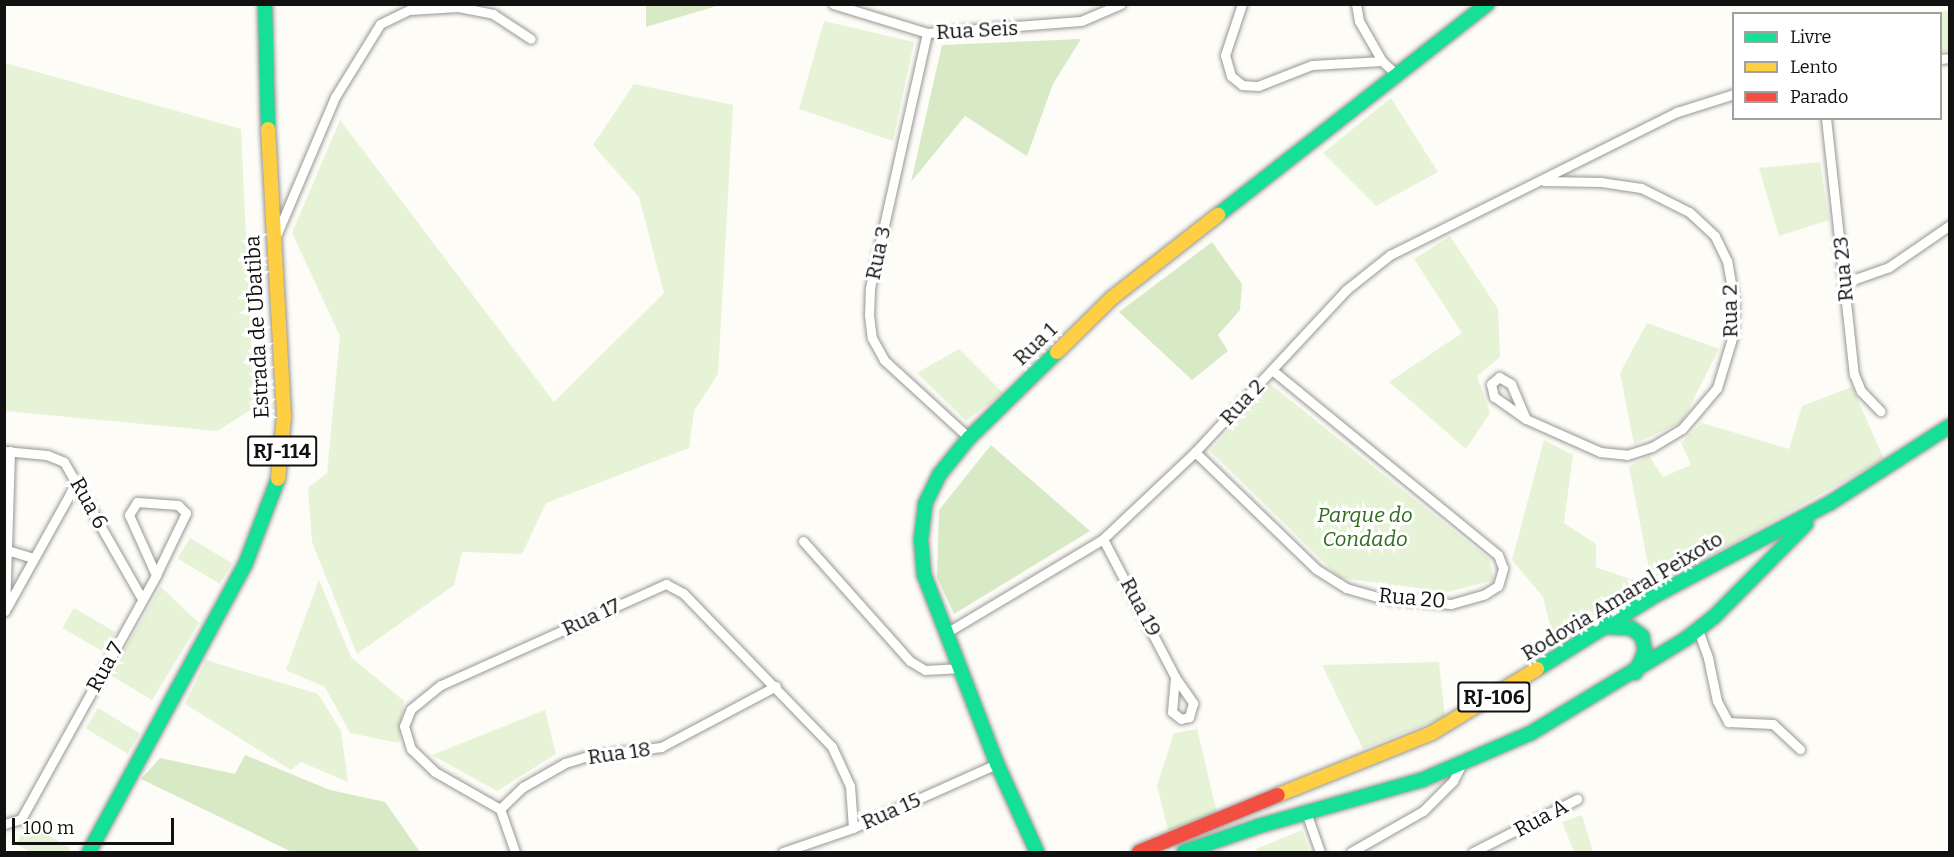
<!DOCTYPE html>
<html>
<head>
<meta charset="utf-8">
<style>
	body { margin:0 }
	#map { position:relative; width:1954px; height:857px; overflow:hidden; background:#fdfcf7; font-family:Bitter,serif }
	div>[style] { position:absolute }
	[style*='--x'] { left:calc(var(--x)*1px); top:calc(var(--y)*1px); width:calc(var(--w)*1px); rotate:calc(var(--a)*1deg) }
	.green>* { inset:0; background:#e7f3d7; transform-origin:0 0 }
	.forest>* { inset:0; background:#d8eac5 }
	.roads { filter:drop-shadow(0 0 2px #979795) drop-shadow(0 0 2px #979795) }
	.street>* { height:9px; margin:-4.5px; padding:0 4.5px; transform-origin:4.5px; border-radius:4.5px; background:#fffffe }
	.fast>* { height:14px; margin:-7px; padding:0 7px; transform-origin:7px; border-radius:7px; background:#16e098 }
	.slow>* { height:14px; margin:-7px; padding:0 7px; transform-origin:7px; border-radius:7px; background:#ffcf43 }
	.jam>* { height:14px; margin:-7px; padding:0 7px; transform-origin:7px; border-radius:7px; background:#f24e42 }
	span { translate:-50% -50%; white-space:nowrap; text-align:center; line-height:1.15; -webkit-text-stroke:6px #fff; paint-order:stroke }
	.shield-label span { padding:2px 4px; background:#fff; border:2px solid; border-radius:4px; -webkit-text-stroke-width:0 }
	.shield-label { font-size:20px; color:#111; font-weight:700 }
	.street-label { font-size:21px; color:#111 }
	.park-label { font-size:21px; color:#2f6b1f; font-style:italic }
	.frame { position:absolute; inset:0; border:6px solid #111; pointer-events:none }
	.legend { position:absolute; left:1732px; top:12px; width:210px; height:108px; box-sizing:border-box; background:#fff; border:2px solid #a0a0a0; margin:0; padding:8px 10px; list-style:none; font-size:18px; color:#111 }
	.legend li { display:flex; align-items:center; gap:12px; height:30px }
	.legend b { width:30px; border:2px solid #a0a0a0 }
	.scale { position:absolute; left:12px; top:818px; width:162px; height:27px; box-sizing:border-box; border:3px solid #111; border-top:0; padding-left:8px; font-size:18px; line-height:21px; white-space:nowrap; color:#111; -webkit-text-stroke:4px #fff; paint-order:stroke }
</style>
</head>
<body>
<div id="map">
	<div class="green">
		<i style="clip-path:polygon(1949px 11px,1949px 50px,1941px 52px,1940px 14px,1919px 13px)"></i>
		<i style="clip-path:polygon(824px 21px,914px 42px,893px 141px,799px 109px)"></i>
		<i style="clip-path:polygon(5px 63px,241px 129px,254px 408px,217px 431px,5px 411px)"></i>
		<i style="clip-path:polygon(634px 84px,733px 105px,718px 374px,694px 411px,689px 448px,546px 503px,522px 554px,462px 552px,454px 585px,357px 654px,312px 542px,308px 488px,327px 473px,340px 336px,292px 233px,340px 120px,554px 402px,664px 293px,639px 197px,593px 145px)"></i>
		<i style="clip-path:polygon(1391px 98px,1438px 172px,1376px 206px,1323px 153px)"></i>
		<i style="clip-path:polygon(1820px 162px,1829px 220px,1779px 236px,1759px 168px)"></i>
		<i style="clip-path:polygon(1450px 236px,1498px 309px,1500px 357px,1477px 376px,1490px 413px,1466px 449px,1389px 382px,1462px 333px,1414px 259px)"></i>
		<i style="clip-path:polygon(1647px 323px,1719px 349px,1682px 422px,1634px 444px,1620px 373px)"></i>
		<i style="clip-path:polygon(959px 349px,1003px 393px,966px 421px,917px 373px)"></i>
		<i style="clip-path:polygon(1270px 384px,1489px 559px,1494px 580px,1448px 592px,1340px 578px,1210px 451px)"></i>
		<i style="clip-path:polygon(1852px 387px,1884px 459px,1701px 561px,1651px 579px,1629px 467px,1649px 456px,1663px 477px,1691px 465px,1681px 443px,1702px 423px,1789px 449px,1802px 406px)"></i>
		<i style="clip-path:polygon(1544px 440px,1573px 455px,1564px 523px,1596px 544px,1596px 567px,1644px 584px,1554px 641px,1543px 597px,1512px 560px)"></i>
		<i style="left:190px;top:538px;width:49px;height:24px;rotate:31deg"></i>
		<i style="clip-path:polygon(319px 580px,351px 657px,404px 701px,399px 743px,350px 733px,325px 687px,286px 670px)"></i>
		<i style="clip-path:polygon(161px 587px,199px 623px,152px 700px,110px 675px)"></i>
		<i style="left:74px;top:608px;width:48px;height:23px;rotate:30deg"></i>
		<i style="clip-path:polygon(206px 660px,318px 694px,341px 731px,348px 782px,301px 762px,291px 770px,185px 704px)"></i>
		<i style="clip-path:polygon(1439px 662px,1445px 717px,1363px 749px,1322px 665px)"></i>
		<i style="left:98px;top:708px;width:49px;height:24px;rotate:31deg"></i>
		<i style="clip-path:polygon(545px 710px,556px 754px,497px 791px,432px 755px)"></i>
		<i style="clip-path:polygon(1197px 729px,1217px 813px,1168px 831px,1157px 786px,1174px 733px)"></i>
		<i style="clip-path:polygon(1582px 815px,1593px 852px,1574px 852px,1562px 822px)"></i>
		<i style="clip-path:polygon(28px 823px,70px 848px,68px 852px,31px 852px,16px 844px)"></i>
		<i style="clip-path:polygon(1302px 830px,1310px 852px,1257px 852px,1256px 849px)"></i>
	</div>
	<div class="forest">
		<i style="clip-path:polygon(646px 5px,646px 4px,720px 5px,646px 27px)"></i>
		<i style="clip-path:polygon(1081px 39px,1053px 84px,1027px 156px,965px 116px,911px 182px,942px 45px)"></i>
		<i style="clip-path:polygon(1212px 242px,1242px 284px,1240px 310px,1218px 335px,1228px 351px,1192px 380px,1119px 312px)"></i>
		<i style="clip-path:polygon(991px 445px,1090px 531px,954px 614px,937px 577px,939px 510px)"></i>
		<i style="clip-path:polygon(245px 755px,330px 790px,385px 802px,420px 852px,292px 852px,141px 779px,160px 758px,235px 774px)"></i>
	</div>
	<div class="roads">
		<div class="street">
			<i style="--x:833;--y:4;--w:98;--a:17.1"></i>
			<i style="--x:927;--y:33;--w:154;--a:-4.5"></i>
			<i style="--x:1081;--y:21;--w:43;--a:-23"></i>
			<i style="--x:1242;--y:4;--w:54;--a:108.4"></i>
			<i style="--x:1225;--y:55;--w:22;--a:74"></i>
			<i style="--x:1231;--y:76;--w:14;--a:39"></i>
			<i style="--x:1242;--y:85;--w:16;--a:4"></i>
			<i style="--x:1258;--y:86;--w:58;--a:-21.3"></i>
			<i style="--x:1312;--y:65;--w:70;--a:-3.3"></i>
			<i style="--x:1356;--y:4;--w:17;--a:80"></i>
			<i style="--x:1359;--y:21;--w:46;--a:60.1"></i>
			<i style="--x:1382;--y:61;--w:19;--a:43"></i>
			<i style="--x:927;--y:33;--w:261;--a:102.6"></i>
			<i style="--x:870;--y:288;--w:27;--a:92"></i>
			<i style="--x:869;--y:315;--w:23;--a:83"></i>
			<i style="--x:872;--y:338;--w:25;--a:61"></i>
			<i style="--x:884;--y:360;--w:115;--a:42.5"></i>
			<i style="--x:1940;--y:59;--w:10;--a:-6"></i>
			<i style="--x:1826;--y:118;--w:258;--a:83.8"></i>
			<i style="--x:1854;--y:374;--w:18;--a:68"></i>
			<i style="--x:1861;--y:391;--w:28;--a:46"></i>
			<i style="--x:276;--y:236;--w:151;--a:-67"></i>
			<i style="--x:335;--y:97;--w:86;--a:-58.3"></i>
			<i style="--x:380;--y:24;--w:32;--a:-26"></i>
			<i style="--x:409;--y:10;--w:49;--a:-3.5"></i>
			<i style="--x:458;--y:7;--w:36;--a:11"></i>
			<i style="--x:493;--y:14;--w:45;--a:33.3"></i>
			<i style="--x:1844;--y:283;--w:48;--a:-19.6"></i>
			<i style="--x:1889;--y:267;--w:74;--a:-34.5"></i>
			<i style="--x:1499;--y:377;--w:14;--a:30"></i>
			<i style="--x:1511;--y:384;--w:38;--a:67"></i>
			<i style="--x:1526;--y:419;--w:39;--a:-145"></i>
			<i style="--x:1494;--y:397;--w:13;--a:-103"></i>
			<i style="--x:1491;--y:384;--w:11;--a:-41"></i>
			<i style="--x:1526;--y:419;--w:81;--a:24"></i>
			<i style="--x:1600;--y:452;--w:27;--a:6"></i>
			<i style="--x:1627;--y:455;--w:26;--a:-18"></i>
			<i style="--x:1652;--y:447;--w:35;--a:-31"></i>
			<i style="--x:1682;--y:429;--w:54;--a:-49.5"></i>
			<i style="--x:1717;--y:388;--w:55;--a:-73.2"></i>
			<i style="--x:1733;--y:335;--w:35;--a:-88"></i>
			<i style="--x:1734;--y:300;--w:40;--a:-100"></i>
			<i style="--x:1727;--y:261;--w:28;--a:-116"></i>
			<i style="--x:1715;--y:236;--w:35;--a:-137"></i>
			<i style="--x:1689;--y:212;--w:54;--a:-153.4"></i>
			<i style="--x:1641;--y:188;--w:40;--a:-171.5"></i>
			<i style="--x:1601;--y:182;--w:57;--a:-179"></i>
			<i style="--x:4;--y:451;--w:43;--a:5.3"></i>
			<i style="--x:47;--y:455;--w:18;--a:22"></i>
			<i style="--x:64;--y:462;--w:158;--a:60.3"></i>
			<i style="--x:1195;--y:452;--w:168;--a:44"></i>
			<i style="--x:1316;--y:569;--w:36;--a:32"></i>
			<i style="--x:1346;--y:588;--w:36;--a:16"></i>
			<i style="--x:1381;--y:598;--w:70;--a:4.9"></i>
			<i style="--x:1451;--y:604;--w:35;--a:-16"></i>
			<i style="--x:1485;--y:594;--w:15;--a:-32"></i>
			<i style="--x:1498;--y:586;--w:19;--a:-74"></i>
			<i style="--x:1503;--y:568;--w:14;--a:-111"></i>
			<i style="--x:1498;--y:555;--w:292;--a:-140.7"></i>
			<i style="--x:1103;--y:539;--w:156;--a:62.4"></i>
			<i style="--x:803;--y:541;--w:161;--a:48.3"></i>
			<i style="--x:910;--y:661;--w:17;--a:31"></i>
			<i style="--x:925;--y:670;--w:36;--a:-3"></i>
			<i style="--x:7;--y:550;--w:27;--a:17"></i>
			<i style="--x:7;--y:607;--w:142;--a:-60.9"></i>
			<i style="--x:5;--y:611;--w:160;--a:-88.2"></i>
			<i style="--x:1698;--y:630;--w:30;--a:70"></i>
			<i style="--x:1708;--y:658;--w:44;--a:78.2"></i>
			<i style="--x:1717;--y:701;--w:24;--a:62"></i>
			<i style="--x:1728;--y:722;--w:45;--a:2.5"></i>
			<i style="--x:1773;--y:724;--w:37;--a:43"></i>
			<i style="--x:946;--y:633;--w:183;--a:-30.9"></i>
			<i style="--x:1103;--y:539;--w:127;--a:-43.4"></i>
			<i style="--x:1195;--y:452;--w:221;--a:-47"></i>
			<i style="--x:1346;--y:290;--w:56;--a:-38.5"></i>
			<i style="--x:1390;--y:255;--w:321;--a:-26.5"></i>
			<i style="--x:1677;--y:112;--w:60;--a:-17.5"></i>
			<i style="--x:1175;--y:677;--w:32;--a:55"></i>
			<i style="--x:1193;--y:703;--w:15;--a:106"></i>
			<i style="--x:1189;--y:717;--w:8;--a:166"></i>
			<i style="--x:1181;--y:719;--w:11;--a:-142"></i>
			<i style="--x:1172;--y:712;--w:35;--a:-85"></i>
			<i style="--x:500;--y:809;--w:32;--a:-44"></i>
			<i style="--x:523;--y:787;--w:48;--a:-29.7"></i>
			<i style="--x:565;--y:763;--w:24;--a:-17"></i>
			<i style="--x:588;--y:756;--w:74;--a:-7"></i>
			<i style="--x:661;--y:747;--w:130;--a:-27.9"></i>
			<i style="--x:1306;--y:812;--w:42;--a:70.7"></i>
			<i style="--x:4;--y:824;--w:18;--a:-16"></i>
			<i style="--x:21;--y:819;--w:279;--a:-61"></i>
			<i style="--x:156;--y:575;--w:69;--a:-64.2"></i>
			<i style="--x:186;--y:513;--w:11;--a:-135"></i>
			<i style="--x:178;--y:505;--w:41;--a:-175.8"></i>
			<i style="--x:137;--y:502;--w:15;--a:122"></i>
			<i style="--x:129;--y:515;--w:66;--a:65.8"></i>
			<i style="--x:515;--y:852;--w:46;--a:-109.2"></i>
			<i style="--x:500;--y:809;--w:75;--a:-150.4"></i>
			<i style="--x:435;--y:772;--w:33;--a:-136"></i>
			<i style="--x:411;--y:749;--w:24;--a:-107"></i>
			<i style="--x:404;--y:726;--w:18;--a:-68"></i>
			<i style="--x:411;--y:709;--w:38;--a:-39"></i>
			<i style="--x:441;--y:685;--w:247;--a:-24.2"></i>
			<i style="--x:666;--y:584;--w:19;--a:28"></i>
			<i style="--x:683;--y:593;--w:214;--a:45.9"></i>
			<i style="--x:832;--y:747;--w:43;--a:65.2"></i>
			<i style="--x:850;--y:786;--w:42;--a:85.9"></i>
			<i style="--x:783;--y:852;--w:74;--a:-18.9"></i>
			<i style="--x:853;--y:828;--w:158;--a:-24"></i>
			<i style="--x:1351;--y:852;--w:83;--a:-29.7"></i>
			<i style="--x:1423;--y:811;--w:42;--a:-45"></i>
			<i style="--x:1453;--y:781;--w:18;--a:-63"></i>
			<i style="--x:1473;--y:852;--w:117;--a:-27"></i>
		</div>
		<div class="fast">
			<i style="--x:265;--y:4;--w:125;--a:88.6"></i>
			<i style="--x:1218;--y:215;--w:342;--a:-38.1"></i>
			<i style="--x:1605;--y:627;--w:26;--a:2"></i>
			<i style="--x:1631;--y:628;--w:14;--a:36"></i>
			<i style="--x:1642;--y:636;--w:15;--a:79"></i>
			<i style="--x:1645;--y:651;--w:24;--a:114"></i>
			<i style="--x:1537;--y:669;--w:140;--a:-31.9"></i>
			<i style="--x:1656;--y:595;--w:197;--a:-27.9"></i>
			<i style="--x:1830;--y:503;--w:143;--a:-32.7"></i>
			<i style="--x:89;--y:852;--w:327;--a:-61.5"></i>
			<i style="--x:245;--y:565;--w:92;--a:-69"></i>
			<i style="--x:1037;--y:852;--w:97;--a:-114.4"></i>
			<i style="--x:997;--y:764;--w:203;--a:-111.1"></i>
			<i style="--x:924;--y:575;--w:36;--a:-95"></i>
			<i style="--x:921;--y:539;--w:35;--a:-83"></i>
			<i style="--x:925;--y:504;--w:32;--a:-64"></i>
			<i style="--x:939;--y:475;--w:48;--a:-51"></i>
			<i style="--x:969;--y:438;--w:123;--a:-44.3"></i>
			<i style="--x:1184;--y:852;--w:79;--a:-19.1"></i>
			<i style="--x:1259;--y:826;--w:169;--a:-15.8"></i>
			<i style="--x:1422;--y:780;--w:119;--a:-23.3"></i>
			<i style="--x:1531;--y:733;--w:183;--a:-31.3"></i>
			<i style="--x:1687;--y:638;--w:34;--a:-38"></i>
			<i style="--x:1714;--y:617;--w:131;--a:-45.3"></i>
		</div>
		<div class="slow">
			<i style="--x:268;--y:129;--w:288;--a:86.8"></i>
			<i style="--x:284;--y:417;--w:62;--a:95.5"></i>
			<i style="--x:1057;--y:352;--w:77;--a:-44.5"></i>
			<i style="--x:1112;--y:298;--w:135;--a:-38.1"></i>
			<i style="--x:1278;--y:795;--w:166;--a:-21.9"></i>
			<i style="--x:1432;--y:733;--w:123;--a:-31.4"></i>
		</div>
		<div class="jam">
			<i style="--x:1139;--y:852;--w:150;--a:-22.3"></i>
		</div>
	</div>
	<div class="shield-label">
		<span style="left:282px;top:451px">RJ-114</span>
		<span style="left:1494px;top:697px">RJ-106</span>
	</div>
	<div class="street-label">
		<span style="left:977px;top:30px;rotate:-3deg">Rua Seis</span>
		<span style="left:878px;top:253px;rotate:-78deg">Rua 3</span>
		<span style="left:1843px;top:269px;rotate:-95deg">Rua 23</span>
		<span style="left:1730px;top:311px;rotate:-91deg">Rua 2</span>
		<span style="left:257px;top:327px;rotate:-93deg">Estrada de Ubatiba</span>
		<span style="left:1035px;top:344px;rotate:-44deg">Rua 1</span>
		<span style="left:1242px;top:402px;rotate:-47deg">Rua 2</span>
		<span style="left:89px;top:503px;rotate:61deg">Rua 6</span>
		<span style="left:1622px;top:596px;rotate:-31deg">Rodovia Amaral Peixoto</span>
		<span style="left:1412px;top:598px;rotate:5deg">Rua 20</span>
		<span style="left:1141px;top:607px;rotate:62deg">Rua 19</span>
		<span style="left:591px;top:617px;rotate:-25deg">Rua 17</span>
		<span style="left:105px;top:667px;rotate:-61deg">Rua 7</span>
		<span style="left:619px;top:753px;rotate:-8deg">Rua 18</span>
		<span style="left:891px;top:811px;rotate:-24deg">Rua 15</span>
		<span style="left:1541px;top:818px;rotate:-28deg">Rua A</span>
	</div>
	<div class="park-label">
		<span style="left:1365px;top:527px">Parque do<br>Condado</span>
	</div>
	<div class="frame"></div>
	<ul class="legend">
	<li><b style="height:8px;background:#16e098"></b>Livre</li>
	<li><b style="height:8px;background:#ffcf43"></b>Lento</li>
	<li><b style="height:8px;background:#f24e42"></b>Parado</li>
	</ul>
	<div class="scale">100 m</div>
</div>
</body>
</html>
